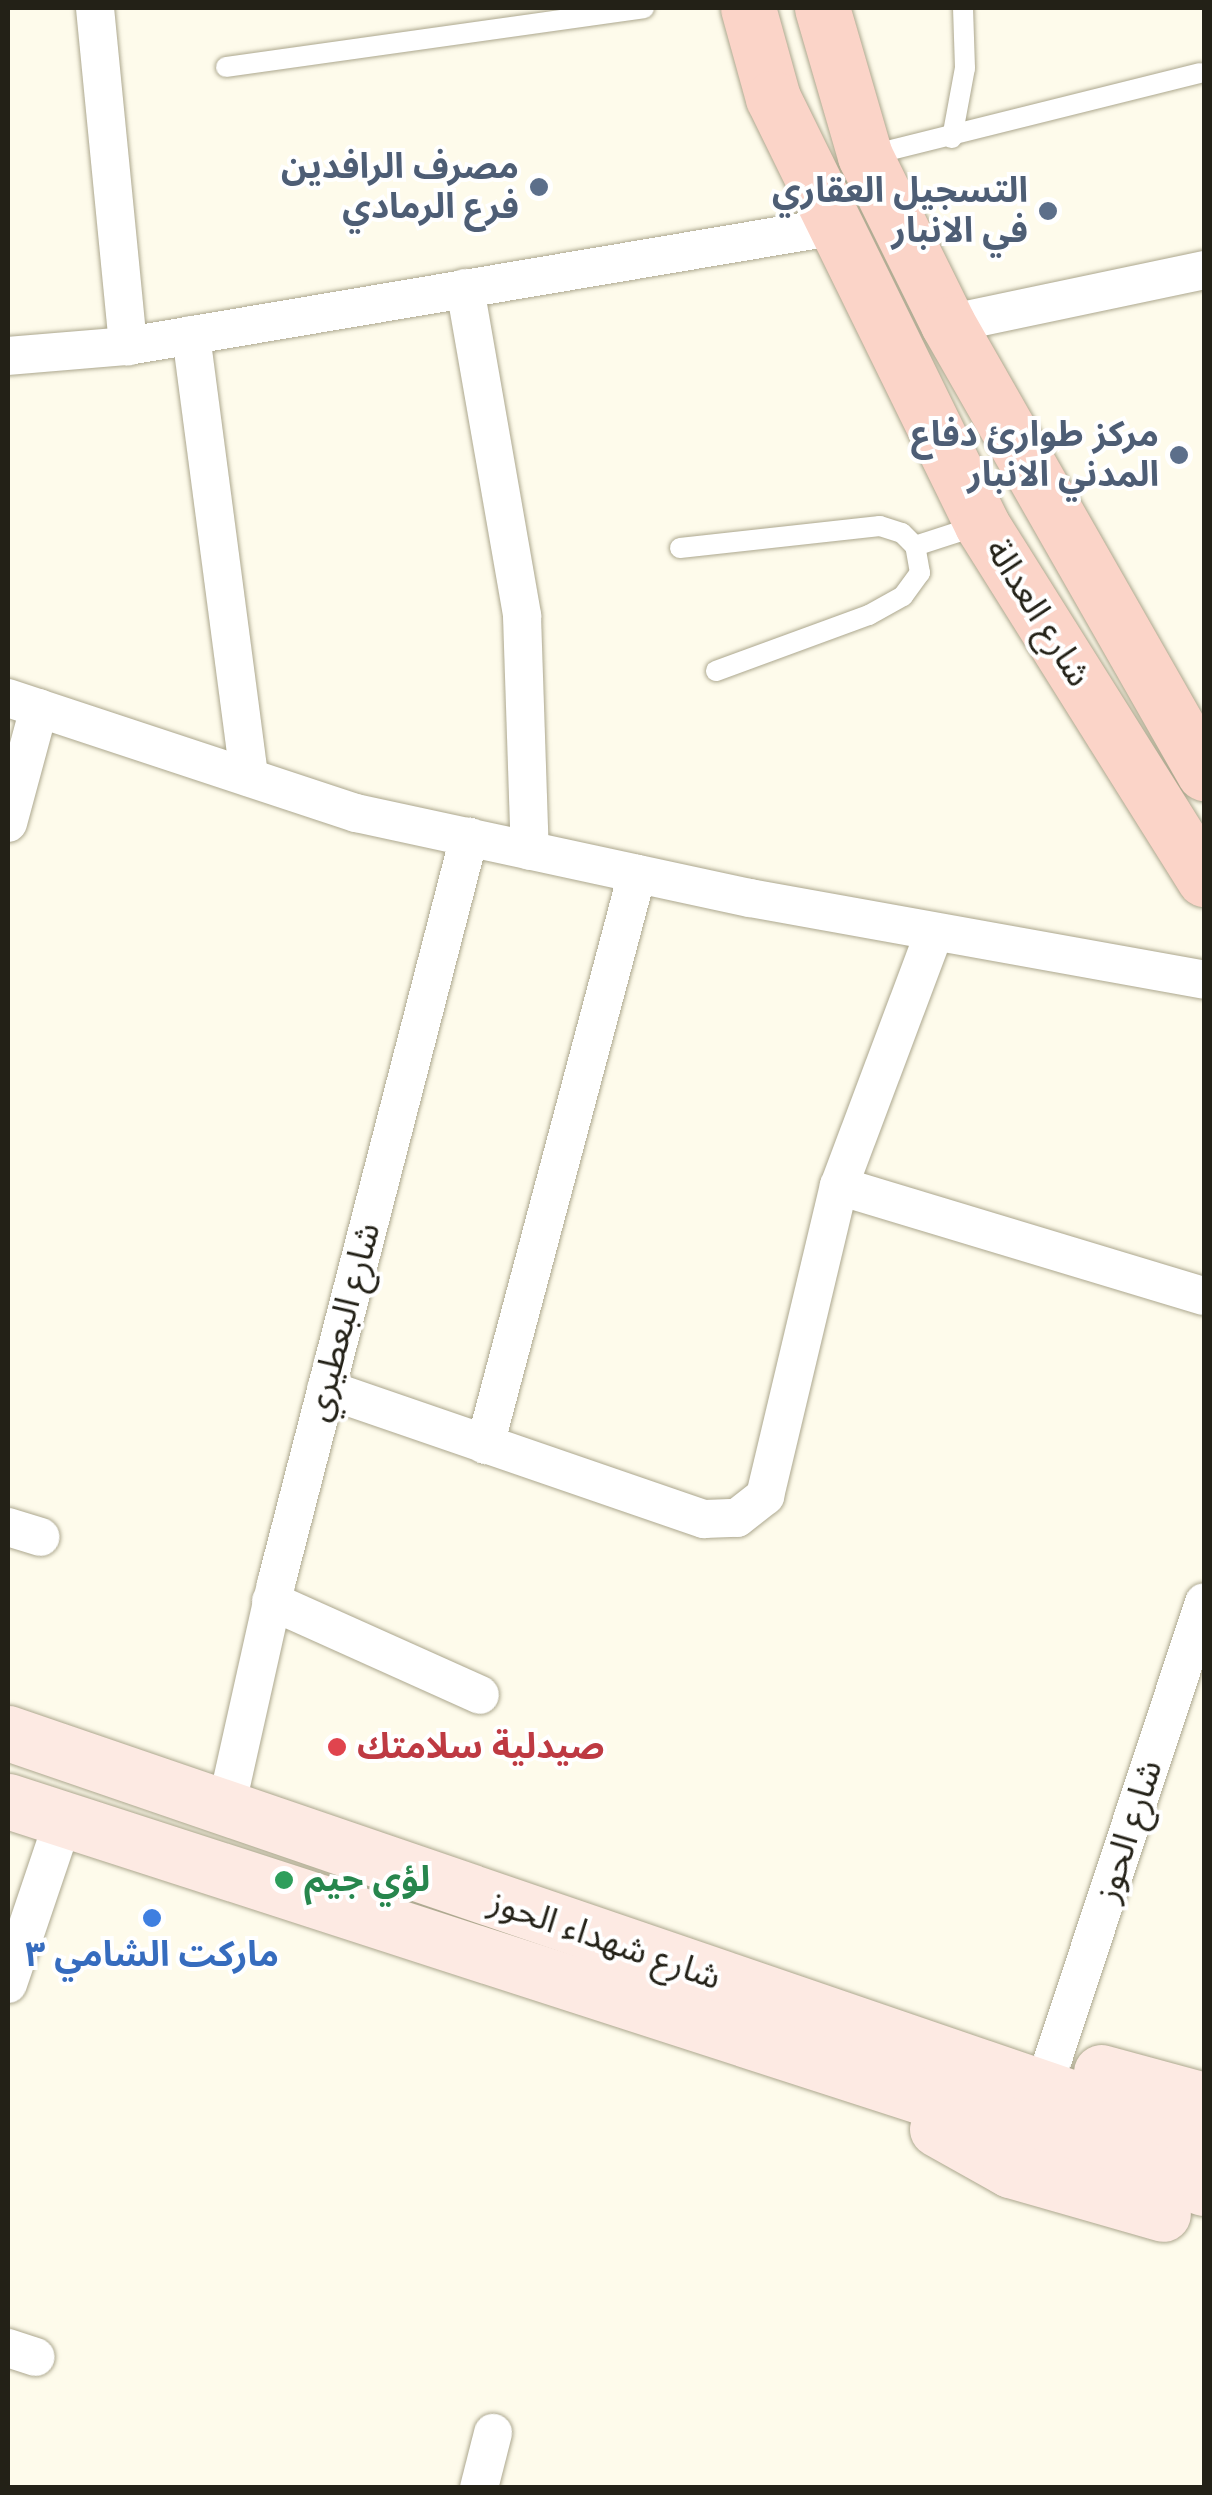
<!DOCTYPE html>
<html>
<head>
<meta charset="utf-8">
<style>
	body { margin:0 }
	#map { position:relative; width:1212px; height:2495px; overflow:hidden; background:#fefbeb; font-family:Georgia,"Noto Sans Arabic",serif }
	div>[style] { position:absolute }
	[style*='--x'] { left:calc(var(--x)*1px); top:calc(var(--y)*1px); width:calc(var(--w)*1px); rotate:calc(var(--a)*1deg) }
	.roads { filter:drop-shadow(0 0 2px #aca78e) drop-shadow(0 0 2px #aca78e) }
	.service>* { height:20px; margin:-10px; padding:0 10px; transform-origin:10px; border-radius:10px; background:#fff }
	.minor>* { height:38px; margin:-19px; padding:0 19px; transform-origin:19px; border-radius:19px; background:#fff }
	.secondary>* { height:55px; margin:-27.5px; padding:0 27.5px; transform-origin:27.5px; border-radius:27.5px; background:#fdeae3 }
	.primary>* { height:55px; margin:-27.5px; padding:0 27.5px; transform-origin:27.5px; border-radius:27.5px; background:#fbd4c8 }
	.dots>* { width:28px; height:28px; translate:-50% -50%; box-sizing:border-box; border:5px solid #fff; border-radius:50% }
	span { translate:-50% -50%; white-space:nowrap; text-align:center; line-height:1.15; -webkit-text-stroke:8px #fff; paint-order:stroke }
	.service-label { font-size:35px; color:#4e5e75; font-weight:700 }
	.right { translate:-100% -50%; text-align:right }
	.street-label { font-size:35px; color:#232117 }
	.health-label { font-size:35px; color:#be3a42; font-weight:700 }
	.left { translate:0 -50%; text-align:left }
	.leisure-label { font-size:35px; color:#27864d; font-weight:700 }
	.shop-label { font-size:35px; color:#366cbe; font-weight:700 }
	.frame { position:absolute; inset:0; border:10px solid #232117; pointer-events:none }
</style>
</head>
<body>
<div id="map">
	<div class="roads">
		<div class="service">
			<i style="--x:226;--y:67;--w:422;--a:-8"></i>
			<i style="--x:952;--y:138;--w:71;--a:-79.5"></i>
			<i style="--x:965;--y:68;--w:60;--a:-91.9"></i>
			<i style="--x:867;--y:156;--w:343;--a:-14"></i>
			<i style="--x:680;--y:548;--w:201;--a:-6.3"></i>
			<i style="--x:880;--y:526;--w:23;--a:18"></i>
			<i style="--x:902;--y:533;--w:18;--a:45"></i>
			<i style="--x:915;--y:546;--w:68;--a:-17.9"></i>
			<i style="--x:716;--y:671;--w:163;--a:-20.1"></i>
			<i style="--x:869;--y:615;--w:39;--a:-29"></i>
			<i style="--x:903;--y:596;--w:29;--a:-54"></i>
			<i style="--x:920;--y:573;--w:27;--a:-100"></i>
		</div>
		<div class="minor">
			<i style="--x:95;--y:8;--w:340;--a:84.4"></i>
			<i style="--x:465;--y:288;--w:333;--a:80.1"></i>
			<i style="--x:522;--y:616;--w:235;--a:88.1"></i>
			<i style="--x:948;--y:324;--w:262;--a:-11.9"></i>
			<i style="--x:191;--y:335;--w:446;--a:82.5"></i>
			<i style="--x:8;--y:356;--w:120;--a:-4.8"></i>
			<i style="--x:128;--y:346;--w:719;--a:-9.61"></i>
			<i style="--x:8;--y:698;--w:367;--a:18.3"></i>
			<i style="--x:356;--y:813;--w:403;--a:12.2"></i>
			<i style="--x:750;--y:898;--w:461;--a:10.2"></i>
			<i style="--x:8;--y:823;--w:119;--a:-74.9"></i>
			<i style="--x:839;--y:1186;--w:381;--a:16.8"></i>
			<i style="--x:326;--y:1389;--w:400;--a:19"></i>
			<i style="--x:704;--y:1519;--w:33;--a:-2"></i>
			<i style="--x:737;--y:1518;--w:36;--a:-38"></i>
			<i style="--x:765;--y:1496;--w:319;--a:-76.6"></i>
			<i style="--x:839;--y:1186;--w:270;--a:-69.4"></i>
			<i style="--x:485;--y:1445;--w:591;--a:-75.09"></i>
			<i style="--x:8;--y:1527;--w:34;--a:17"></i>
			<i style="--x:271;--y:1601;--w:229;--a:24.2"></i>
			<i style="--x:226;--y:1808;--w:230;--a:-77.4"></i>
			<i style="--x:276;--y:1584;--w:772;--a:-75.51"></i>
			<i style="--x:8;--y:1984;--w:174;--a:-71.3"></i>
			<i style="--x:1053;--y:2059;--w:481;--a:-71.7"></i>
			<i style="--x:8;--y:2348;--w:29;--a:18"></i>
			<i style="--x:479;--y:2488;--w:57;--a:-75.7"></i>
		</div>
		<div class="secondary">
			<i style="--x:8;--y:1733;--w:1264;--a:18.92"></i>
			<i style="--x:8;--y:1801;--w:1257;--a:17.93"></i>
			<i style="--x:1101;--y:2072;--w:107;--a:15.2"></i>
			<i style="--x:937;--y:2129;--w:84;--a:29.3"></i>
			<i style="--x:1010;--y:2170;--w:159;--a:16"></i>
		</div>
		<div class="primary">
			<i style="--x:748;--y:8;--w:93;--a:74.5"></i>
			<i style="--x:773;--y:98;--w:475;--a:63.9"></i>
			<i style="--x:982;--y:525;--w:418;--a:57.9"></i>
			<i style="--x:822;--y:8;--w:154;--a:73.8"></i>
			<i style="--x:865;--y:156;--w:187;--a:63.7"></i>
			<i style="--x:948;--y:324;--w:517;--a:60.31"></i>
		</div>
	</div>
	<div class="dots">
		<i style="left:539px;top:187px;background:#5c6f8a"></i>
		<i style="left:1048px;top:211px;background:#5c6f8a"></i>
		<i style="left:1179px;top:455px;background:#5c6f8a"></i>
		<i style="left:337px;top:1747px;background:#e0444e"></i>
		<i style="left:284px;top:1880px;background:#2e9e5b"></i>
		<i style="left:152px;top:1918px;background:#3f7fe0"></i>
	</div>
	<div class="service-label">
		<span class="right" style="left:519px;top:187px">مصرف الرافدين<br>فرع الرمادي</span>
		<span class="right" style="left:1028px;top:211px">التسجيل العقاري<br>في الانبار</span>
		<span class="right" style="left:1159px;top:455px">مركز طوارئ دفاع<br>المدني الانبار</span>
	</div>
	<div class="street-label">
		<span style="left:1038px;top:613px;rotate:58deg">شارع العدالة</span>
		<span style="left:343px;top:1322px;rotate:-75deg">شارع البعطيري</span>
		<span style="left:1129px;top:1831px;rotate:-72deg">شارع الحوز</span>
		<span style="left:605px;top:1940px;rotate:19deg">شارع شهداء الحوز</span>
	</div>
	<div class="health-label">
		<span class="left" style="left:357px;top:1747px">صيدلية سلامتك</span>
	</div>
	<div class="leisure-label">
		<span class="left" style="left:304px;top:1880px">لؤي جيم</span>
	</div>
	<div class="shop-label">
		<span style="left:152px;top:1955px">ماركت الشامي ٣</span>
	</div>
	<div class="frame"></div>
</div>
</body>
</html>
